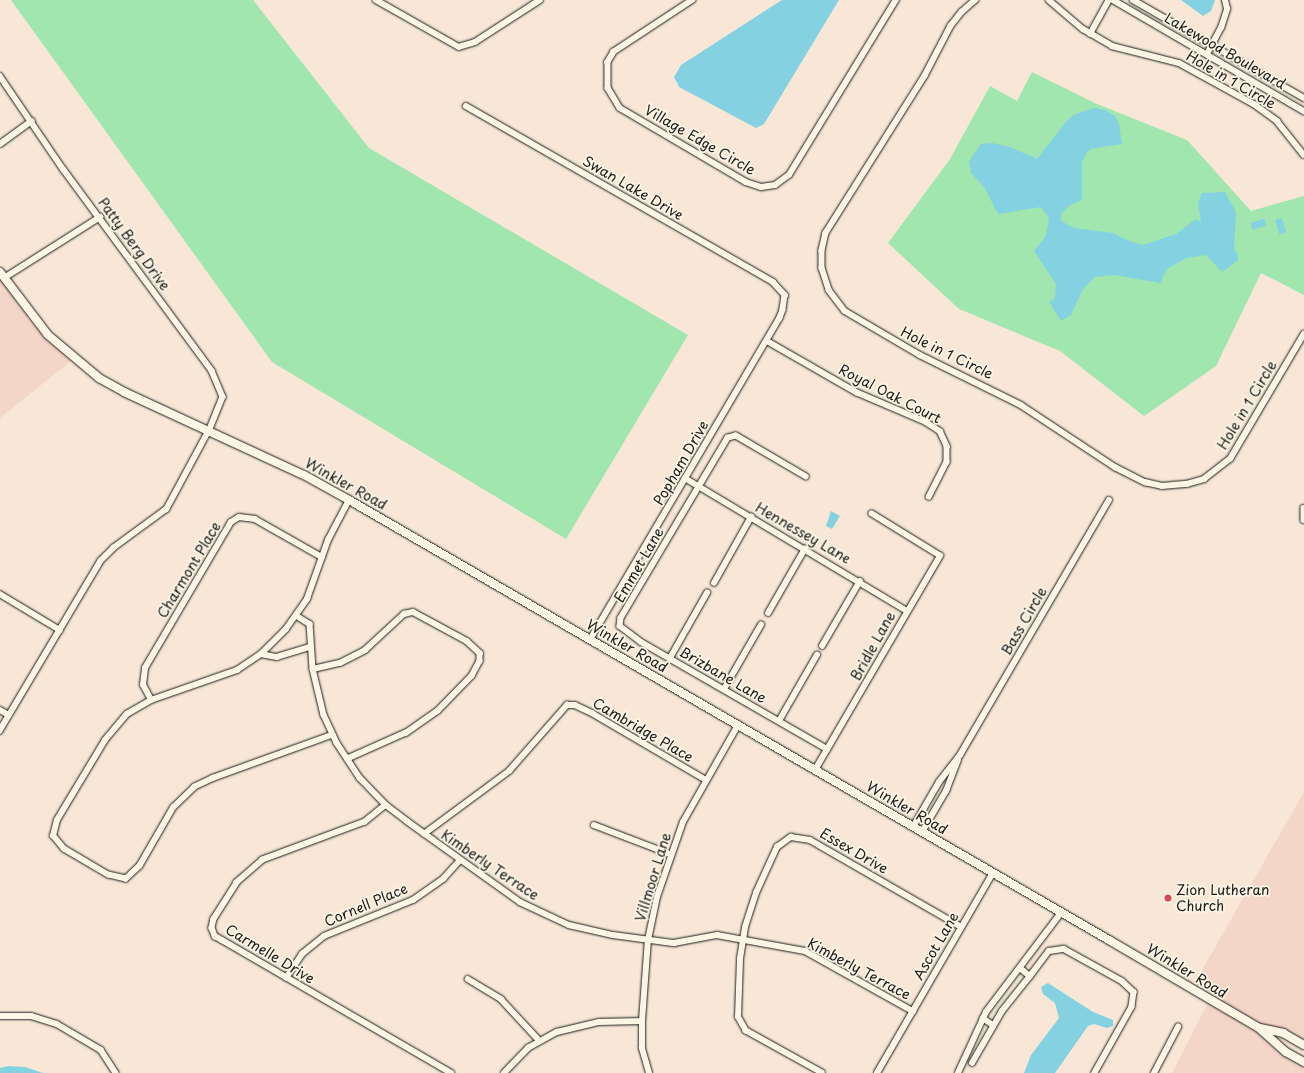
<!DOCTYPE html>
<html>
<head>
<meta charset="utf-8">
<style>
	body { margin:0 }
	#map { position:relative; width:1304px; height:1073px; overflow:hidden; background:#f8e7d7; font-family:"Playpen Sans",sans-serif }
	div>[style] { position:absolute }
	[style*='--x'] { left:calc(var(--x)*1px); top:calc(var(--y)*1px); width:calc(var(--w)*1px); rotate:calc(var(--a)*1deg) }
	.built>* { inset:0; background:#f3d6c7 }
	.green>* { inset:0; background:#a1e5af }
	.water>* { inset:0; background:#84d2e1; transform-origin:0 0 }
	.roads { filter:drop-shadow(0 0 1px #1c1c1c) drop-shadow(0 0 1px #1c1c1c) }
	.street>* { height:5.5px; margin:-2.75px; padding:0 2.75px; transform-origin:2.75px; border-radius:2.75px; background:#fcf5e5 }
	.secondary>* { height:8px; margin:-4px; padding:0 4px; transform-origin:4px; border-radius:4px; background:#fcf5e5 }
	.dots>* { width:11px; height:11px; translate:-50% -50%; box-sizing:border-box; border:2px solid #fcf5e5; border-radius:50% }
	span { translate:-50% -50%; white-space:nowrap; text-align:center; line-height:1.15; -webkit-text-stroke:3.5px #fcf5e5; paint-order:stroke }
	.street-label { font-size:14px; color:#1c1c1c }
	.poi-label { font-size:14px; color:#1c1c1c }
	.left { translate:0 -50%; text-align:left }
</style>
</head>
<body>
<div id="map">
	<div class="built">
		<i style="clip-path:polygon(0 279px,32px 323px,71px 361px,0 418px)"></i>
		<i style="clip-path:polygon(1304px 792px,1304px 1040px,1258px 1023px,1194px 984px)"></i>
		<i style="clip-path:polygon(1208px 1003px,1257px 1032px,1281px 1054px,1304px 1066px,1304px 1073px,1172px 1073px)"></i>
	</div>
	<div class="green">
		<i style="clip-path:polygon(11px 0,253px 0,369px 148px,688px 335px,566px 539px,272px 362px)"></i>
		<i style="clip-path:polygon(1032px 72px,1097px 104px,1187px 140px,1251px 211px,1304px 196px,1304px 295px,1261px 273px,1216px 366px,1144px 416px,1060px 351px,959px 309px,888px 243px,950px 159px,990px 86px,1017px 101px)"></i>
	</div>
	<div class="water">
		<i style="clip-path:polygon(782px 0,839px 0,764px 124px,756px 128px,679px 87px,674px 77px,681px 65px)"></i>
		<i style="clip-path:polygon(1181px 0,1215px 0,1211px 11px,1203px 16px)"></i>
		<i style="clip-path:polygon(1094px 108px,1105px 110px,1115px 116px,1119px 124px,1122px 144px,1091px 149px,1087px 152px,1082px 162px,1082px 200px,1070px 205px,1061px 214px,1061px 221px,1074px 228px,1113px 233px,1129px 241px,1143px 245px,1176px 234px,1196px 219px,1201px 222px,1198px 202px,1202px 193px,1225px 192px,1236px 212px,1234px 250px,1238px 254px,1238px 260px,1222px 272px,1206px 255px,1186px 258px,1167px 269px,1160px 283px,1114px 275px,1095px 277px,1083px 289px,1071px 315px,1061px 321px,1049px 302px,1055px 298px,1056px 284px,1034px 251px,1046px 236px,1049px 218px,1041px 207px,998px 214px,984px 187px,971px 173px,969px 161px,981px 144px,992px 143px,1010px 147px,1037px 159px,1066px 122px,1073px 115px)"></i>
		<i style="left:1282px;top:218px;width:15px;height:7px;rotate:74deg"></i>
		<i style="left:1264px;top:219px;width:7px;height:14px;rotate:74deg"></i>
		<i style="clip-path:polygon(831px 511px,840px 516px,832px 529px,826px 526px)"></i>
		<i style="clip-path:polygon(1048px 983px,1093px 1012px,1113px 1020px,1113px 1026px,1107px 1028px,1094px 1024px,1088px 1026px,1055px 1073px,1024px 1073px,1031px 1055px,1059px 1018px,1055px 1003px,1043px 994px,1041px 987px)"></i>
		<i style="clip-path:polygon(8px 1066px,25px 1067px,43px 1073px,0 1073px,0 1068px)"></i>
	</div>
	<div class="roads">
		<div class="street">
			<i style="--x:376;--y:0;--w:95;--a:29.5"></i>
			<i style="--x:459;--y:47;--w:17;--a:-17"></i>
			<i style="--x:475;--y:42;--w:77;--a:-32.9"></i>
			<i style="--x:693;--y:0;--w:95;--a:146.6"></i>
			<i style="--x:614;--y:52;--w:12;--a:121"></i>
			<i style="--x:608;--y:62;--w:26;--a:90"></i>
			<i style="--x:608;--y:88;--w:23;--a:59"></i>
			<i style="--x:620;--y:108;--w:146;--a:30.4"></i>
			<i style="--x:746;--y:182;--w:16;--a:18"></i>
			<i style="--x:761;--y:187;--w:14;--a:-8"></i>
			<i style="--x:775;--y:185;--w:17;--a:-36"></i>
			<i style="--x:789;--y:175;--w:205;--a:-58.6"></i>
			<i style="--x:976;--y:0;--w:18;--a:139"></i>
			<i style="--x:962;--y:12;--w:18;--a:128"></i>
			<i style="--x:951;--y:26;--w:56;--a:117.5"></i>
			<i style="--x:925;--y:76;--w:186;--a:122.2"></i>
			<i style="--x:826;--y:233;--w:18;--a:103"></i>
			<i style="--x:822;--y:251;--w:17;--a:90"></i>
			<i style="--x:822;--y:268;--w:23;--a:72"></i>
			<i style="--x:829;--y:290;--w:26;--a:53"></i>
			<i style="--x:845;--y:311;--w:87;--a:30.4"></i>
			<i style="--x:920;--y:355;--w:113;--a:26.3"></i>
			<i style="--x:1021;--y:405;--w:113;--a:33.4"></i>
			<i style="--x:1115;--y:467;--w:34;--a:27"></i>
			<i style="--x:1145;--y:482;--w:17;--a:13"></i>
			<i style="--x:1162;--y:486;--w:25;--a:-5"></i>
			<i style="--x:1187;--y:484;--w:18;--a:-16"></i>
			<i style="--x:1204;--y:479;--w:33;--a:-38"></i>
			<i style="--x:1230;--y:459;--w:145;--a:-59.4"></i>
			<i style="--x:1049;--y:0;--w:45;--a:40.5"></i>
			<i style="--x:1083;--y:29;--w:34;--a:30"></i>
			<i style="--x:1112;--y:46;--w:69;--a:14.2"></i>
			<i style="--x:1179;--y:63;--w:85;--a:28.7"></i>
			<i style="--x:1254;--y:104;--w:29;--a:36"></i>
			<i style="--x:1277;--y:121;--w:43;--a:51.5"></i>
			<i style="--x:1113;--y:0;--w:221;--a:30.2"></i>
			<i style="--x:1133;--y:0;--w:197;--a:29.8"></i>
			<i style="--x:1090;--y:34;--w:39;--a:-61"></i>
			<i style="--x:1207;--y:54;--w:30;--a:-62"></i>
			<i style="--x:1221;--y:28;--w:20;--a:-72"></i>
			<i style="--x:1227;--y:9;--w:9;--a:-103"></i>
			<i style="--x:0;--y:76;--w:114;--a:55.8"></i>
			<i style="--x:64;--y:170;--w:250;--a:53.6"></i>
			<i style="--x:212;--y:371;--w:28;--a:67"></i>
			<i style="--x:223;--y:397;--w:37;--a:112"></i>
			<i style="--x:209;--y:431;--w:89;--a:118.3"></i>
			<i style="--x:167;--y:509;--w:66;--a:143.7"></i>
			<i style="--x:114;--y:548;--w:18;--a:135"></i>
			<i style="--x:101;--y:561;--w:198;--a:120.7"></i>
			<i style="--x:466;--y:106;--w:354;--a:29.8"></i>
			<i style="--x:773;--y:282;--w:18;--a:47"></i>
			<i style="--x:785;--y:295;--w:15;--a:98"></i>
			<i style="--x:783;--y:310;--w:9;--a:111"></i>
			<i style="--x:780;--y:318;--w:374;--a:120.5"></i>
			<i style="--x:0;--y:144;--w:39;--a:-36"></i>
			<i style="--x:4;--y:278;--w:114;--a:-32.4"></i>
			<i style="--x:767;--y:341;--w:103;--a:29.8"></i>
			<i style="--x:856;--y:392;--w:76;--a:23.2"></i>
			<i style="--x:926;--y:422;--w:17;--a:33"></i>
			<i style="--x:940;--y:431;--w:17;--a:65"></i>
			<i style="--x:947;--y:446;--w:16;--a:90"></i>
			<i style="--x:947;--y:462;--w:39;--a:117"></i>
			<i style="--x:806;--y:477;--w:81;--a:-149.6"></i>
			<i style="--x:736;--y:436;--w:8;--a:166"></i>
			<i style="--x:728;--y:438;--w:209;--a:120.7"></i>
			<i style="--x:621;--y:618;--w:8;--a:97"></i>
			<i style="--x:620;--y:626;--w:26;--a:37"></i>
			<i style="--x:641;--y:642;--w:215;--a:29.9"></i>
			<i style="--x:685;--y:478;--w:259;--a:30.9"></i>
			<i style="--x:1304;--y:508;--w:12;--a:90"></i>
			<i style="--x:714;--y:583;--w:76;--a:-60.7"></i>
			<i style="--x:0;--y:594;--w:70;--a:31"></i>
			<i style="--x:768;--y:613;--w:74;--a:-60"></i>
			<i style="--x:297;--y:616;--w:15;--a:32"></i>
			<i style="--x:310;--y:624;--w:45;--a:86.2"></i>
			<i style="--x:313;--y:669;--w:47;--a:76.6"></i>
			<i style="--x:324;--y:715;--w:31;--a:65"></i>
			<i style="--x:337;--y:743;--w:42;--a:56.7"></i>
			<i style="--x:360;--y:778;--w:37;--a:46"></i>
			<i style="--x:386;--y:805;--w:26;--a:37"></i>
			<i style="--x:407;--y:821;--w:139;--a:35.6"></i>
			<i style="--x:520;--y:902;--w:54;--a:25.1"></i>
			<i style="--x:569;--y:925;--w:45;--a:12.8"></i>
			<i style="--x:613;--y:935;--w:62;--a:7.5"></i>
			<i style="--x:674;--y:943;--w:44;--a:-10.5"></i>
			<i style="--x:717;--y:935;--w:89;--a:10.3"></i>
			<i style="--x:805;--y:951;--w:124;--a:29.1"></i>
			<i style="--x:822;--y:646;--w:75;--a:-59.7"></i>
			<i style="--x:261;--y:654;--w:16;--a:11"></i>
			<i style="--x:277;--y:657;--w:34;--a:-17"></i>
			<i style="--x:670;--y:658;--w:75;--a:-60.4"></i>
			<i style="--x:313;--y:669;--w:28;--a:-13"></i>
			<i style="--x:340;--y:663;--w:28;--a:-27"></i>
			<i style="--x:365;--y:650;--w:53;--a:-42.7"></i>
			<i style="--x:404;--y:614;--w:9;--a:-13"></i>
			<i style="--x:413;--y:612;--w:61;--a:28.2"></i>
			<i style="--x:467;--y:641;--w:18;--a:43"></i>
			<i style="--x:480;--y:653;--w:8;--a:90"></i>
			<i style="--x:480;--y:661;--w:17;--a:118"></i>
			<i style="--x:472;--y:676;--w:49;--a:134.2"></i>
			<i style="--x:438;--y:711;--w:39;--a:145"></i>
			<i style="--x:406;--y:733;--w:64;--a:155.9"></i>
			<i style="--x:724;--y:689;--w:74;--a:-60"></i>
			<i style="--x:151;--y:700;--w:17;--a:-118"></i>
			<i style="--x:143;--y:685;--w:17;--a:-83"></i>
			<i style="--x:145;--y:668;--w:169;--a:-59.5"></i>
			<i style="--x:231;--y:522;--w:9;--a:-32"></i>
			<i style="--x:239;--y:517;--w:16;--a:7"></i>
			<i style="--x:255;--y:519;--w:77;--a:29.6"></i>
			<i style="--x:0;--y:710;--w:10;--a:29"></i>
			<i style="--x:779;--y:721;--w:76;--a:-60.1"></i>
			<i style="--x:333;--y:735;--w:127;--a:160.1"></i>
			<i style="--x:214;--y:778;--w:21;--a:155"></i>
			<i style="--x:195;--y:787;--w:29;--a:136"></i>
			<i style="--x:174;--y:807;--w:68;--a:120"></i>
			<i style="--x:140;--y:866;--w:19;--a:137"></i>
			<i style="--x:126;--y:879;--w:18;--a:-167"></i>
			<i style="--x:108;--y:875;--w:51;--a:-149.4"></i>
			<i style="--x:64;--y:849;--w:17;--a:-130"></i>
			<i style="--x:53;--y:836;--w:16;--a:-76"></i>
			<i style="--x:57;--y:820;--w:93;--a:-59"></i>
			<i style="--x:105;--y:740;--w:34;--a:-50"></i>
			<i style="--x:127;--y:714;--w:28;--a:-30"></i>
			<i style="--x:151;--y:700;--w:91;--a:-19.2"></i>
			<i style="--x:237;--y:670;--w:29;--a:-34"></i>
			<i style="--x:261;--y:654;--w:35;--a:-45"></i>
			<i style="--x:286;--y:629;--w:37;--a:-55"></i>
			<i style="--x:307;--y:599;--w:63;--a:-70.4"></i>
			<i style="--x:328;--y:540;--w:45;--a:-62.3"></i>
			<i style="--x:815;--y:770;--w:248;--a:-59.7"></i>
			<i style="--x:940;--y:556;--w:80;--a:-148.3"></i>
			<i style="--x:386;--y:805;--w:27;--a:141"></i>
			<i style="--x:365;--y:822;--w:109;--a:159.6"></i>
			<i style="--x:263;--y:860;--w:35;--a:139"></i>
			<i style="--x:237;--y:883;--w:43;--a:122.6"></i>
			<i style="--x:214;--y:919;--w:9;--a:103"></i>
			<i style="--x:212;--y:928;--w:9;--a:69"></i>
			<i style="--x:215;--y:936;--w:8;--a:30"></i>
			<i style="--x:222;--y:940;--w:265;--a:30.1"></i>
			<i style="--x:594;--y:825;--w:81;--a:20.9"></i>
			<i style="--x:913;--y:827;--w:52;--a:-60"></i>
			<i style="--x:939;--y:782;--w:34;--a:-52"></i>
			<i style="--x:960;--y:755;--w:295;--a:-59.7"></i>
			<i style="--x:922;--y:832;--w:48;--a:-59.7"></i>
			<i style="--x:946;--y:791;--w:33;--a:-69"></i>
			<i style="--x:424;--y:834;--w:106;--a:-36.5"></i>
			<i style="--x:509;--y:771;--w:88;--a:-48.7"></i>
			<i style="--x:567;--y:705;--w:8;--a:0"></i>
			<i style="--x:575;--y:705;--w:19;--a:25"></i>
			<i style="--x:592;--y:713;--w:132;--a:30.4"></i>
			<i style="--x:1020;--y:968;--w:13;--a:39"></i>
			<i style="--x:1030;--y:976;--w:31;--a:-53"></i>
			<i style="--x:1049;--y:951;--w:15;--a:-8"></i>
			<i style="--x:1064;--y:949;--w:66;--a:28.9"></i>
			<i style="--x:1122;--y:981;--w:16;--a:43"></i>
			<i style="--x:1134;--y:992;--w:15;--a:98"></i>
			<i style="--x:1132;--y:1007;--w:76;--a:119.3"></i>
			<i style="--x:286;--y:978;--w:29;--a:-56"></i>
			<i style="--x:302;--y:954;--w:28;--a:-39"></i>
			<i style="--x:324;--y:936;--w:96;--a:-22"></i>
			<i style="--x:413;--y:900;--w:37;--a:-35"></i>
			<i style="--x:443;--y:879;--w:25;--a:-48"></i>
			<i style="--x:468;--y:979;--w:39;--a:31"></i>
			<i style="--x:501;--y:999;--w:56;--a:47.2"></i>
			<i style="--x:0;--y:1016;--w:31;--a:0"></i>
			<i style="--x:31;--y:1016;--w:27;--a:17"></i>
			<i style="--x:57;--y:1024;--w:51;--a:30.6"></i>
			<i style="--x:101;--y:1050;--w:27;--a:57"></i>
			<i style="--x:983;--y:1018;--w:12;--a:35"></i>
			<i style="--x:972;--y:1063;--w:60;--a:-60"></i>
			<i style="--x:1002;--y:1011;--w:45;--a:-51.3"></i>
			<i style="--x:504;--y:1073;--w:35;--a:-46"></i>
			<i style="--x:528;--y:1048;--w:33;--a:-29"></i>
			<i style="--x:557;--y:1032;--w:43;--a:-13.4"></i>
			<i style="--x:599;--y:1022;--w:43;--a:-1.3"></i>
			<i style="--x:649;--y:1073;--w:26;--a:-106"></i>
			<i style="--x:642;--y:1048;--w:27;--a:-90"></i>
			<i style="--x:642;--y:1021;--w:81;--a:-85.8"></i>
			<i style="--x:648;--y:940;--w:44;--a:-78.2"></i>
			<i style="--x:657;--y:897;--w:79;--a:-70.9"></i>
			<i style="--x:683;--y:822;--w:112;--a:-60.4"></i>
			<i style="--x:822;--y:1073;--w:87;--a:-151.1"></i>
			<i style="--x:746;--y:1031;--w:16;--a:-120"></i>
			<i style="--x:738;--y:1017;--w:58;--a:-88"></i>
			<i style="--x:740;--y:959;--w:32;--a:-81"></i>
			<i style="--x:745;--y:927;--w:36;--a:-72"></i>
			<i style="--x:756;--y:893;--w:51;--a:-65.5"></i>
			<i style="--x:777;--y:847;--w:17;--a:-36"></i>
			<i style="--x:791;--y:837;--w:19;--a:9"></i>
			<i style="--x:810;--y:840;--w:174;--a:29.9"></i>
			<i style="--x:877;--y:1073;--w:231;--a:-59.9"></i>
			<i style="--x:958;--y:1073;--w:67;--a:-65.3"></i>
			<i style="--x:986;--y:1012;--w:124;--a:-52.9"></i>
			<i style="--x:1154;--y:1073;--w:52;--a:-62.4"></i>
		</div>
		<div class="secondary">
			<i style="--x:0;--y:272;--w:79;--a:52.7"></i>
			<i style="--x:48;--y:335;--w:67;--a:40.1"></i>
			<i style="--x:99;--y:378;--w:29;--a:29"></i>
			<i style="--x:124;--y:392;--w:198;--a:24.8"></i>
			<i style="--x:304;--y:475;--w:51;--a:29.1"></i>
			<i style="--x:349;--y:500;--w:878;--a:30.07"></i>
			<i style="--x:1109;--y:940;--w:174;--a:30.4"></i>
			<i style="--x:1259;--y:1028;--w:36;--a:42"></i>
			<i style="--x:1286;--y:1052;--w:21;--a:29"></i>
			<i style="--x:1260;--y:1028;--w:24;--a:12"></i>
			<i style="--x:1283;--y:1033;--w:24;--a:30"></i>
		</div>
	</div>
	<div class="dots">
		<i style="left:1168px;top:898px;background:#d1495b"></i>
	</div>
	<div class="street-label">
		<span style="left:1225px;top:51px;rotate:30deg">Lakewood Boulevard</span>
		<span style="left:1231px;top:80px;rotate:30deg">Hole in 1 Circle</span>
		<span style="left:700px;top:140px;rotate:30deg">Village Edge Circle</span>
		<span style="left:633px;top:188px;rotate:30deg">Swan Lake Drive</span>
		<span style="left:134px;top:244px;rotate:54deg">Patty Berg Drive</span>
		<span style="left:947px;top:353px;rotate:26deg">Hole in 1 Circle</span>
		<span style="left:890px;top:394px;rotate:27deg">Royal Oak Court</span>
		<span style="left:1247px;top:405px;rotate:-59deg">Hole in 1 Circle</span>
		<span style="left:681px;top:463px;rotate:-60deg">Popham Drive</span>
		<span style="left:346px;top:484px;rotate:29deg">Winkler Road</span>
		<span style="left:803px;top:533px;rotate:30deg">Hennessey Lane</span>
		<span style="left:639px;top:565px;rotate:-60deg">Emmet Lane</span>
		<span style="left:189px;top:570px;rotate:-59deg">Charmont Place</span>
		<span style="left:1024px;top:621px;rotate:-60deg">Bass Circle</span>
		<span style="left:627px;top:646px;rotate:30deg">Winkler Road</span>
		<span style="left:873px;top:646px;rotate:-61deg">Bridle Lane</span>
		<span style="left:723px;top:675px;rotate:30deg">Brizbane Lane</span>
		<span style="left:643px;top:730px;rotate:30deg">Cambridge Place</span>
		<span style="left:907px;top:808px;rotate:30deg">Winkler Road</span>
		<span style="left:854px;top:851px;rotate:30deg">Essex Drive</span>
		<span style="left:490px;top:865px;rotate:34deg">Kimberly Terrace</span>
		<span style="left:653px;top:877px;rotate:-73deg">Villmoor Lane</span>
		<span style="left:366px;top:905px;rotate:-23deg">Cornell Place</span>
		<span style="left:936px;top:946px;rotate:-60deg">Ascot Lane</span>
		<span style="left:270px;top:954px;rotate:31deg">Carmelle Drive</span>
		<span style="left:859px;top:969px;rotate:28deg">Kimberly Terrace</span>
		<span style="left:1187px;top:971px;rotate:31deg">Winkler Road</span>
	</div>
	<div class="poi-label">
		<span class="left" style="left:1176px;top:898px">Zion Lutheran<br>Church</span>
	</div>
</div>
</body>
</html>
